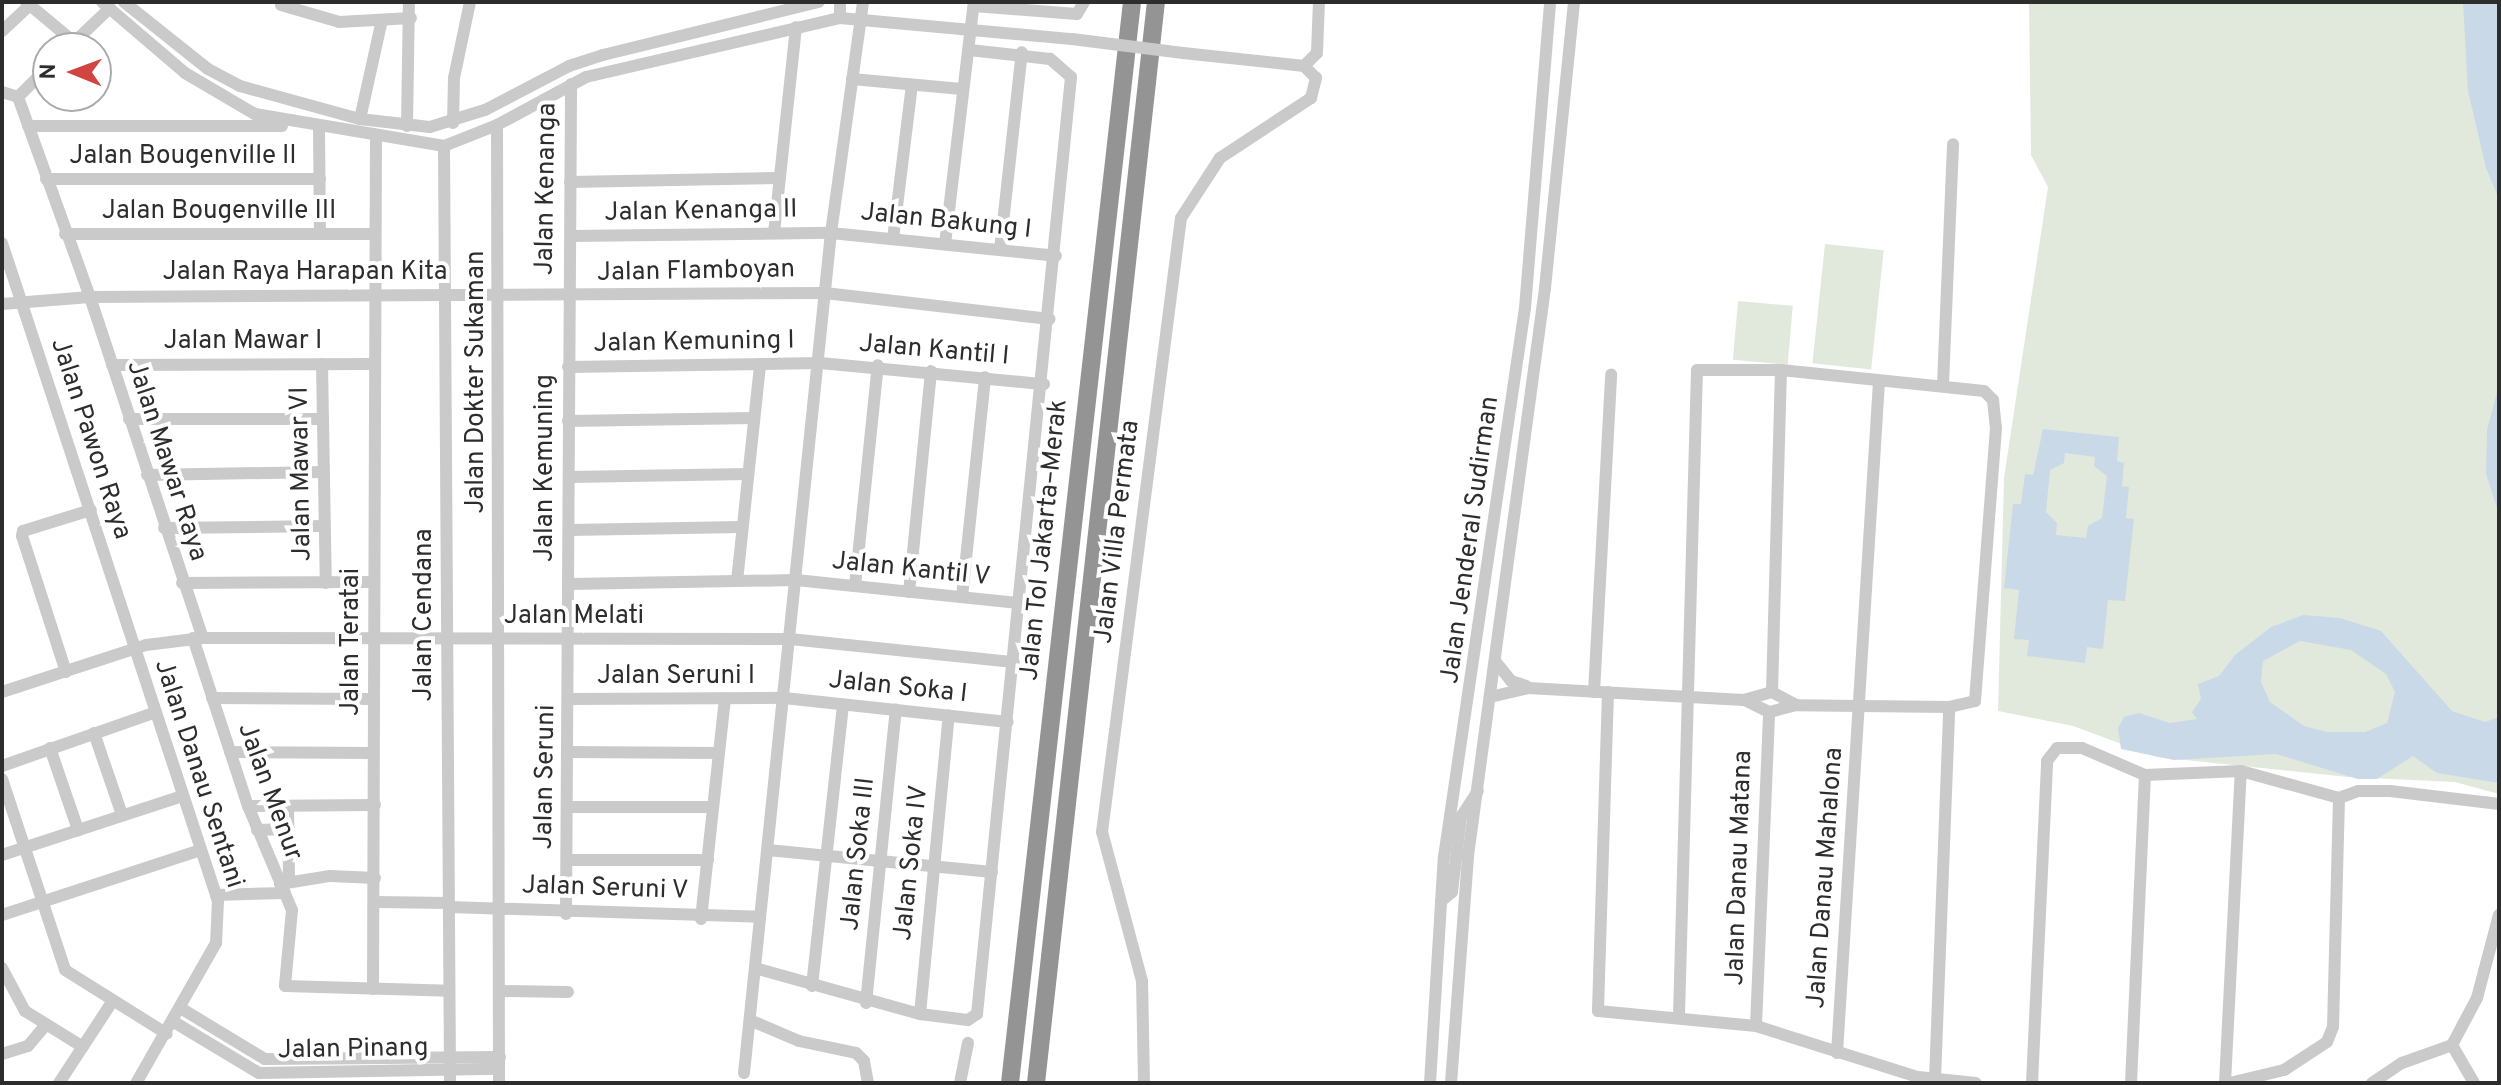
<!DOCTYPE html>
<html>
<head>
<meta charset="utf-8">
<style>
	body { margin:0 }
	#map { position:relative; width:2501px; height:1085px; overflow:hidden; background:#fff; font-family:Overpass,sans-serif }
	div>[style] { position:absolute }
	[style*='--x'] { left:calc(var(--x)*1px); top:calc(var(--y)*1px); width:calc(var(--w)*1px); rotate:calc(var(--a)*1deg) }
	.green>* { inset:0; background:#e1e9dc; transform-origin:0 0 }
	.water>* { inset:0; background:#cad9e7 }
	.minor>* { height:12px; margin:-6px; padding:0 6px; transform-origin:6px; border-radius:6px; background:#cacaca }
	.highway>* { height:18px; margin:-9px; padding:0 9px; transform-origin:9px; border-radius:9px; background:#949494 }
	.minor-bridge>* { height:12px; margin:-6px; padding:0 6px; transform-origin:6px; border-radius:6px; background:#cacaca }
	span { translate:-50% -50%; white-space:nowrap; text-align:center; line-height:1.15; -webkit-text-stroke:8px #fff; paint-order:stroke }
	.street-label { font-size:26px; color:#2d2d2d }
	.frame { position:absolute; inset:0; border:4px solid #2d2d2d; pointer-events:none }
	.north { position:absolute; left:32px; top:32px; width:80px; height:80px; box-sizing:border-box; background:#fff; border:2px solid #ababab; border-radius:50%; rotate:271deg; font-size:22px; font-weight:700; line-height:32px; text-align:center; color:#2d2d2d }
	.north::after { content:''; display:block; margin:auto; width:28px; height:36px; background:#d14441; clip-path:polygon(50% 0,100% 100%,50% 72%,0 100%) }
</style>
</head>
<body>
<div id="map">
	<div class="green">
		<i style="clip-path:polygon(2029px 2px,2499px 2px,2499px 794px,2455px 782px,2348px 777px,2157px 757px,2073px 726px,1998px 711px,2004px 478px,2048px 187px,2031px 155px)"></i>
		<i style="left:1825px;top:244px;width:59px;height:120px;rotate:6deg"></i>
		<i style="left:1738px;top:301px;width:55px;height:59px;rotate:5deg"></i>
	</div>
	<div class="water">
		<i style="clip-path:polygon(2463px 2px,2499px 2px,2499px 199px,2486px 168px,2468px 91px)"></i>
		<i style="clip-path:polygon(2499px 385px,2499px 514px,2486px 474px,2487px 430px)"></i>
		<i style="clip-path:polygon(evenodd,2043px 429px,2119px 437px,2117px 461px,2124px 463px,2122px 486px,2129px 487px,2126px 518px,2134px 519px,2125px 601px,2108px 600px,2103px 649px,2087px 647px,2085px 663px,2027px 656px,2029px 640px,2014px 639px,2019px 590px,2004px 588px,2013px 504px,2021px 504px,2025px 474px,2033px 475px,2043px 429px,2065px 453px,2095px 457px,2094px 466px,2107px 476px,2102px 518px,2088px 526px,2086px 538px,2056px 535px,2057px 523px,2046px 512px,2050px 470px,2064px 463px,2065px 453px)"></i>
		<i style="clip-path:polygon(evenodd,2303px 615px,2340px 618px,2381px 631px,2452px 711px,2485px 722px,2499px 717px,2499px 783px,2437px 773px,2413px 756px,2377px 779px,2358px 779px,2276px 754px,2174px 760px,2121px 749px,2118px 728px,2124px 717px,2139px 713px,2170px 723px,2197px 719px,2192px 712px,2201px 699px,2198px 684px,2219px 676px,2235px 655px,2271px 627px,2303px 615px,2300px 641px,2351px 650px,2386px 674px,2395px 692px,2387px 723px,2365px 732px,2327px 732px,2304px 726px,2270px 702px,2261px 682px,2263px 661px,2300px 641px)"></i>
	</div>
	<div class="minor">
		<i style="--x:26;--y:2;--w:62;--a:39.8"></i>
		<i style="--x:102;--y:2;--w:109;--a:40.5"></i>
		<i style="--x:185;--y:73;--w:81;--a:30.4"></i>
		<i style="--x:255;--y:114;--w:192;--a:9.6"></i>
		<i style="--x:444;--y:146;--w:57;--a:-21.6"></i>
		<i style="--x:497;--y:125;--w:101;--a:-28.3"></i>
		<i style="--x:586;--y:77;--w:261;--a:-13.1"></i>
		<i style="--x:840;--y:18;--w:233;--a:5.2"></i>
		<i style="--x:124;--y:2;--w:107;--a:38.6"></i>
		<i style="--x:208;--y:69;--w:36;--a:28"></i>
		<i style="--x:240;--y:86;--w:124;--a:15.4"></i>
		<i style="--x:360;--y:119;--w:70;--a:6.5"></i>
		<i style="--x:430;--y:127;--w:58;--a:-17.2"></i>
		<i style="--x:485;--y:110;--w:95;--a:-27.6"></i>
		<i style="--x:569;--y:66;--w:36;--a:-18"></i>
		<i style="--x:603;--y:55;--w:222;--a:-13.8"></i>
		<i style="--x:281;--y:5;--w:60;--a:16.3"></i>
		<i style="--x:339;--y:22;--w:72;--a:-3.2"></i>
		<i style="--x:974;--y:6;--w:103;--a:4.4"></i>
		<i style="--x:1077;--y:14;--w:14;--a:-60"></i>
		<i style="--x:840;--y:18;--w:16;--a:-90"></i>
		<i style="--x:2;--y:31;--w:38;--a:-43"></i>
		<i style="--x:68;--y:48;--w:58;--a:-43.6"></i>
		<i style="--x:1183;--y:53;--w:122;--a:6.1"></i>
		<i style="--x:1304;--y:66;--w:18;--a:-45"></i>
		<i style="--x:1317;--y:53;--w:51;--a:-87.8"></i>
		<i style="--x:852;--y:79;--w:110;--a:5.2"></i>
		<i style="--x:2;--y:92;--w:17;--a:17"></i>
		<i style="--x:18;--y:97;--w:213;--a:70.2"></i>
		<i style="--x:90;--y:297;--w:359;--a:71.7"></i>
		<i style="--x:18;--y:97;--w:42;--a:-45"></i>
		<i style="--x:360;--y:119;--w:101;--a:-77.5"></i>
		<i style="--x:453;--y:123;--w:45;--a:-88.7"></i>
		<i style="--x:454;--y:78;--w:78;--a:-78.1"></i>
		<i style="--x:497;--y:125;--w:958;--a:89.88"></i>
		<i style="--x:28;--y:126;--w:254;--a:0"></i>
		<i style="--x:407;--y:126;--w:124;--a:-89.1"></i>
		<i style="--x:319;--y:127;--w:107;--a:89.5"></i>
		<i style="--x:444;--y:146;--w:937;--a:89.63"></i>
		<i style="--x:46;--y:179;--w:274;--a:0"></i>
		<i style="--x:570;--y:182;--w:210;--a:-1.1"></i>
		<i style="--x:774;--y:233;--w:207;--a:-83.9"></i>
		<i style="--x:65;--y:234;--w:309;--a:0"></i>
		<i style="--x:571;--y:236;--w:260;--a:-0.7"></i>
		<i style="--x:831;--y:233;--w:226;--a:5.8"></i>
		<i style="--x:893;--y:239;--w:155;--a:-83"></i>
		<i style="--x:2;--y:243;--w:693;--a:71.83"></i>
		<i style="--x:218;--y:901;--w:42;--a:92.7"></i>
		<i style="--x:216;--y:943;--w:161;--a:119.7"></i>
		<i style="--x:945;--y:244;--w:244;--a:-83.2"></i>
		<i style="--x:1000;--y:250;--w:199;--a:-83.7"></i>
		<i style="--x:2;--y:304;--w:88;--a:-4.5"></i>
		<i style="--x:90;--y:297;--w:735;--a:-0.31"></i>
		<i style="--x:825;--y:293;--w:226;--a:6.6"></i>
		<i style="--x:322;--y:364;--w:219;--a:89"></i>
		<i style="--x:112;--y:365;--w:262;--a:-0.2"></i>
		<i style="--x:568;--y:367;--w:252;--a:-0.9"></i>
		<i style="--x:820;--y:363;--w:225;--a:5.4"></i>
		<i style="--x:1943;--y:384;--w:240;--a:-87.6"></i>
		<i style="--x:129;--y:419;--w:194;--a:0"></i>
		<i style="--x:568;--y:421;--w:186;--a:-0.9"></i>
		<i style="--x:147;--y:475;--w:176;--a:-1"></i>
		<i style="--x:569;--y:477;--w:179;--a:-1"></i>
		<i style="--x:164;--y:528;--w:159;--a:-0.7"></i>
		<i style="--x:569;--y:530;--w:173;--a:-1"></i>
		<i style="--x:737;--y:581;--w:218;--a:-83.9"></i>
		<i style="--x:182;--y:583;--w:192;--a:-0.3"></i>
		<i style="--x:569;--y:584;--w:227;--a:-1"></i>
		<i style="--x:796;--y:580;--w:225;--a:5.9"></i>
		<i style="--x:855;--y:586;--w:222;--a:-84.1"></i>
		<i style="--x:909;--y:592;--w:222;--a:-84.3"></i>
		<i style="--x:962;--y:597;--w:221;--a:-84"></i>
		<i style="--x:193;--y:638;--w:177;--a:71.9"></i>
		<i style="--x:248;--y:806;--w:113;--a:67.1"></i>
		<i style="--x:292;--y:910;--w:76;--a:95.3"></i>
		<i style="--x:285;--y:986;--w:164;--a:1.7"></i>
		<i style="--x:1495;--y:661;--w:26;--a:51"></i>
		<i style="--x:1511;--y:681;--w:16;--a:18"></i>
		<i style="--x:66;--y:672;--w:143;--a:-107.9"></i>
		<i style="--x:22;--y:536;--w:5;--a:-79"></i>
		<i style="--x:23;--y:531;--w:71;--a:-17.2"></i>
		<i style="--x:2;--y:692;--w:151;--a:-18.1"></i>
		<i style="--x:146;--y:645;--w:57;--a:-7"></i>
		<i style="--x:203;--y:638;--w:587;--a:0.1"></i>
		<i style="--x:790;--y:639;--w:225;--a:5.9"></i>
		<i style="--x:1594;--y:692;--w:318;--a:-86.9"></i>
		<i style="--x:1608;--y:692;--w:319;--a:91.8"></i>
		<i style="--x:1598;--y:1011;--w:159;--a:5.4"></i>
		<i style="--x:1756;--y:1026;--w:170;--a:17.5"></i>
		<i style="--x:1918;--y:1077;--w:58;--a:5.9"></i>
		<i style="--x:1772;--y:692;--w:322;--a:-88.4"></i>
		<i style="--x:1490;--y:697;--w:39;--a:-13"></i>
		<i style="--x:1528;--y:688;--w:216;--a:3.2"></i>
		<i style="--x:1744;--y:700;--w:29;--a:-16"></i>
		<i style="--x:1772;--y:692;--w:27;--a:28"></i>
		<i style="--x:212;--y:698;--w:161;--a:0.4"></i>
		<i style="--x:569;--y:699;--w:215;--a:-0.3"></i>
		<i style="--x:784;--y:698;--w:225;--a:6.1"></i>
		<i style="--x:94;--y:733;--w:87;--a:71.1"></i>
		<i style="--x:50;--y:748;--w:87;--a:71.1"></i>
		<i style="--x:230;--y:752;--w:143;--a:0.4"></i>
		<i style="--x:567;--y:752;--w:152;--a:0.4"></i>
		<i style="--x:2;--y:766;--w:163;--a:-19.3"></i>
		<i style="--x:2;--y:779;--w:201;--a:71.7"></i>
		<i style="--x:65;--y:970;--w:120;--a:32.1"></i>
		<i style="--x:2339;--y:798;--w:20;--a:-20"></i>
		<i style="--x:2358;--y:791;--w:32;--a:0"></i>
		<i style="--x:2390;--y:791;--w:110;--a:6.8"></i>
		<i style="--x:248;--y:806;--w:127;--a:-0.5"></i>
		<i style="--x:288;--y:806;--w:75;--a:89.2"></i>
		<i style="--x:567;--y:807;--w:146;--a:0"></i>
		<i style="--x:257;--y:830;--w:31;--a:-2"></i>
		<i style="--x:768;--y:850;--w:225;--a:5.6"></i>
		<i style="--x:2;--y:855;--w:189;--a:-18.1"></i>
		<i style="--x:567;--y:860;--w:141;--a:0"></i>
		<i style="--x:280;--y:884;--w:51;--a:-9.1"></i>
		<i style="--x:330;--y:876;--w:45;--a:2.5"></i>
		<i style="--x:216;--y:895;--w:69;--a:-1.7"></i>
		<i style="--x:1441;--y:901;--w:14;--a:-39"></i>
		<i style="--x:1452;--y:892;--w:76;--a:-83.2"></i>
		<i style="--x:1461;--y:817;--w:31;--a:-57"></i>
		<i style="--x:375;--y:902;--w:74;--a:0.8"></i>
		<i style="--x:449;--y:907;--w:311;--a:1.8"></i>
		<i style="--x:566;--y:914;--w:830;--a:-89.65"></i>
		<i style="--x:2;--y:915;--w:209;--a:-18.1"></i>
		<i style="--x:701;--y:919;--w:222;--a:-83.8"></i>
		<i style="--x:2;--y:968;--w:49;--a:61.9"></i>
		<i style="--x:25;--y:1011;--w:68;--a:31.8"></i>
		<i style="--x:755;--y:968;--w:171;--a:15.6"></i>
		<i style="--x:920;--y:1014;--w:48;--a:7.1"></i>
		<i style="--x:968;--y:1020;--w:11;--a:-34"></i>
		<i style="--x:977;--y:1014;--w:942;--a:-84.27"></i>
		<i style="--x:1071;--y:77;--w:28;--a:-139"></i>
		<i style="--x:1050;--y:59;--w:81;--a:-173.6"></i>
		<i style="--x:812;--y:986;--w:283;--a:-83.7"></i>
		<i style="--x:373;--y:989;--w:851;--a:-89.8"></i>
		<i style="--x:500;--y:991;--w:68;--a:0.8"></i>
		<i style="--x:866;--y:1003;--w:295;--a:-84.2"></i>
		<i style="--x:182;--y:1009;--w:97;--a:31.1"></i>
		<i style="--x:265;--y:1059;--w:235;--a:-0.5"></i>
		<i style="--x:920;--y:1014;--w:300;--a:-84.5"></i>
		<i style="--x:1679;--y:1015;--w:645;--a:-88.4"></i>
		<i style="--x:1697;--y:370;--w:84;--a:0"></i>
		<i style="--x:1781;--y:370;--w:204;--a:5.9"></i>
		<i style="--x:1984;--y:391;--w:13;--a:45"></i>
		<i style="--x:1993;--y:400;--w:28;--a:84"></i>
		<i style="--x:1996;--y:428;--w:274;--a:94.4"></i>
		<i style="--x:1975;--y:701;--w:27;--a:167"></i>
		<i style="--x:1949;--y:707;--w:153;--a:-179.3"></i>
		<i style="--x:1796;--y:705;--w:28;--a:165"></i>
		<i style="--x:1769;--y:712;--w:28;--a:-154"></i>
		<i style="--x:752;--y:1021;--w:51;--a:23.1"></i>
		<i style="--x:799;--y:1041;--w:58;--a:11.9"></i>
		<i style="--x:856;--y:1053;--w:11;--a:45"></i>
		<i style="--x:864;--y:1061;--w:22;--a:80"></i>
		<i style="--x:174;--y:1022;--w:99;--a:31"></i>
		<i style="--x:259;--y:1073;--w:240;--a:-1"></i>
		<i style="--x:1756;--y:1026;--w:314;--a:-87.6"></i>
		<i style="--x:2452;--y:1045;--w:44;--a:59.9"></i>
		<i style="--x:1837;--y:1053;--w:673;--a:-86.42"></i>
		<i style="--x:2;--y:1054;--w:27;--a:-17"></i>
		<i style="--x:28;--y:1046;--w:25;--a:-50"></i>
		<i style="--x:744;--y:1073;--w:844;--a:-84.09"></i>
		<i style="--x:831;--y:233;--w:233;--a:-82.1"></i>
		<i style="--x:1935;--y:1079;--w:372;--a:-87.8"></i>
		<i style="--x:59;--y:1083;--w:97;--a:-56.8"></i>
		<i style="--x:960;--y:1083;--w:41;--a:-78.7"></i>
		<i style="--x:1144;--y:1083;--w:102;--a:-91.1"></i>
		<i style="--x:1142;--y:981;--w:154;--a:-105"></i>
		<i style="--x:1102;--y:832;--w:619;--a:-82.67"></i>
		<i style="--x:1181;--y:218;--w:72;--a:-57"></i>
		<i style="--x:1220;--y:158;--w:109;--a:-33.4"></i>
		<i style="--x:1311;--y:98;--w:21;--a:-76"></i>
		<i style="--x:1316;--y:78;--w:17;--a:-135"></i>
		<i style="--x:1430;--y:1083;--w:226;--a:-86.5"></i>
		<i style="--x:1444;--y:857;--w:555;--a:-81.61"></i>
		<i style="--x:1525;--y:308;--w:307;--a:-85.3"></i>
		<i style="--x:1451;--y:1083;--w:228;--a:-85.7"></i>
		<i style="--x:1468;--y:856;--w:573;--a:-82.28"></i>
		<i style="--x:1545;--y:288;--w:287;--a:-84.2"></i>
		<i style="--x:2032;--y:1083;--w:322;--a:-87.3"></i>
		<i style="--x:2047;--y:761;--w:16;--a:-52"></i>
		<i style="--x:2057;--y:748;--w:25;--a:0"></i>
		<i style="--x:2082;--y:748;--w:69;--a:23.2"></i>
		<i style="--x:2131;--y:1083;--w:308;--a:-87.4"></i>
		<i style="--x:2145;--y:775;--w:96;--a:-2.4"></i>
		<i style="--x:2241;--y:771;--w:102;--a:15.4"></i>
		<i style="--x:2339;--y:798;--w:229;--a:91.5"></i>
		<i style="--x:2333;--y:1027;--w:16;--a:112"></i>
		<i style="--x:2327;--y:1042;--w:51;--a:146.9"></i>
		<i style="--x:2284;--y:1070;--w:56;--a:166.5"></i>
		<i style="--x:2225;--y:1083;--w:312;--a:-87.1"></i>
		<i style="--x:2372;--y:1083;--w:36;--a:-34"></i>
		<i style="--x:2402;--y:1063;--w:53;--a:-19.8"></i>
		<i style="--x:2452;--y:1045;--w:53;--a:-62"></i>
		<i style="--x:2477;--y:998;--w:86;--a:-75.2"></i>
	</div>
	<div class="highway">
		<i style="--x:1010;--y:1083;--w:1088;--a:-83.56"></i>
		<i style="--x:1036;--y:1083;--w:1088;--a:-83.67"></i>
	</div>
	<div class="minor-bridge">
		<i style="--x:1072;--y:39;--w:112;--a:7.2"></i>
	</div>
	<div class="street-label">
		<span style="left:183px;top:157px">Jalan Bougenville II</span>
		<span style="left:547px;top:189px;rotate:-89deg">Jalan Kenanga</span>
		<span style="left:219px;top:212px">Jalan Bougenville III</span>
		<span style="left:701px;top:212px;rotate:-1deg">Jalan Kenanga II</span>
		<span style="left:946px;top:222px;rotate:6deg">Jalan Bakung I</span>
		<span style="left:696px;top:272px;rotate:-1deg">Jalan Flamboyan</span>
		<span style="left:305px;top:273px">Jalan Raya Harapan Kita</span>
		<span style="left:243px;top:342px">Jalan Mawar I</span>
		<span style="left:694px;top:343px;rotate:-1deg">Jalan Kemuning I</span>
		<span style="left:934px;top:351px;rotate:5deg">Jalan Kantil I</span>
		<span style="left:477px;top:382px;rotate:-90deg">Jalan Dokter Sukaman</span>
		<span style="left:90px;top:439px;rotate:72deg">Jalan Pawon Raya</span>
		<span style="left:166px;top:461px;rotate:72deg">Jalan Mawar Raya</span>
		<span style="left:546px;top:468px;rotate:-90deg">Jalan Kemuning</span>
		<span style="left:302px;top:474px;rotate:-91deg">Jalan Mawar VI</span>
		<span style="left:1118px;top:532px;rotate:-83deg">Jalan Villa Permata</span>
		<span style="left:1045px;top:540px;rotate:-84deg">Jalan Tol Jakarta–Merak</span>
		<span style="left:1471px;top:540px;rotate:-82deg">Jalan Jenderal Sudirman</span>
		<span style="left:911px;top:570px;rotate:6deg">Jalan Kantil V</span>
		<span style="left:425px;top:615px;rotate:-90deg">Jalan Cendana</span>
		<span style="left:574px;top:617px">Jalan Melati</span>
		<span style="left:352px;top:642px;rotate:-90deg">Jalan Teratai</span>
		<span style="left:676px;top:677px">Jalan Seruni I</span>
		<span style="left:898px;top:688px;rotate:6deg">Jalan Soka I</span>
		<span style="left:198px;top:774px;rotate:72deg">Jalan Danau Sentani</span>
		<span style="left:546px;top:777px;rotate:-89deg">Jalan Seruni</span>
		<span style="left:269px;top:792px;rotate:70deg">Jalan Menur</span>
		<span style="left:859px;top:854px;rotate:-84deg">Jalan Soka III</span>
		<span style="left:912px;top:863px;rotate:-84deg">Jalan Soka IV</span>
		<span style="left:1740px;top:868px;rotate:-88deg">Jalan Danau Matana</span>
		<span style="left:1826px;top:878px;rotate:-86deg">Jalan Danau Mahalona</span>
		<span style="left:605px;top:889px;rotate:2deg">Jalan Seruni V</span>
		<span style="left:353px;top:1050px;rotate:-1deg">Jalan Pinang</span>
	</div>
	<div class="frame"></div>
	<div class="north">N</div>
</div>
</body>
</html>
